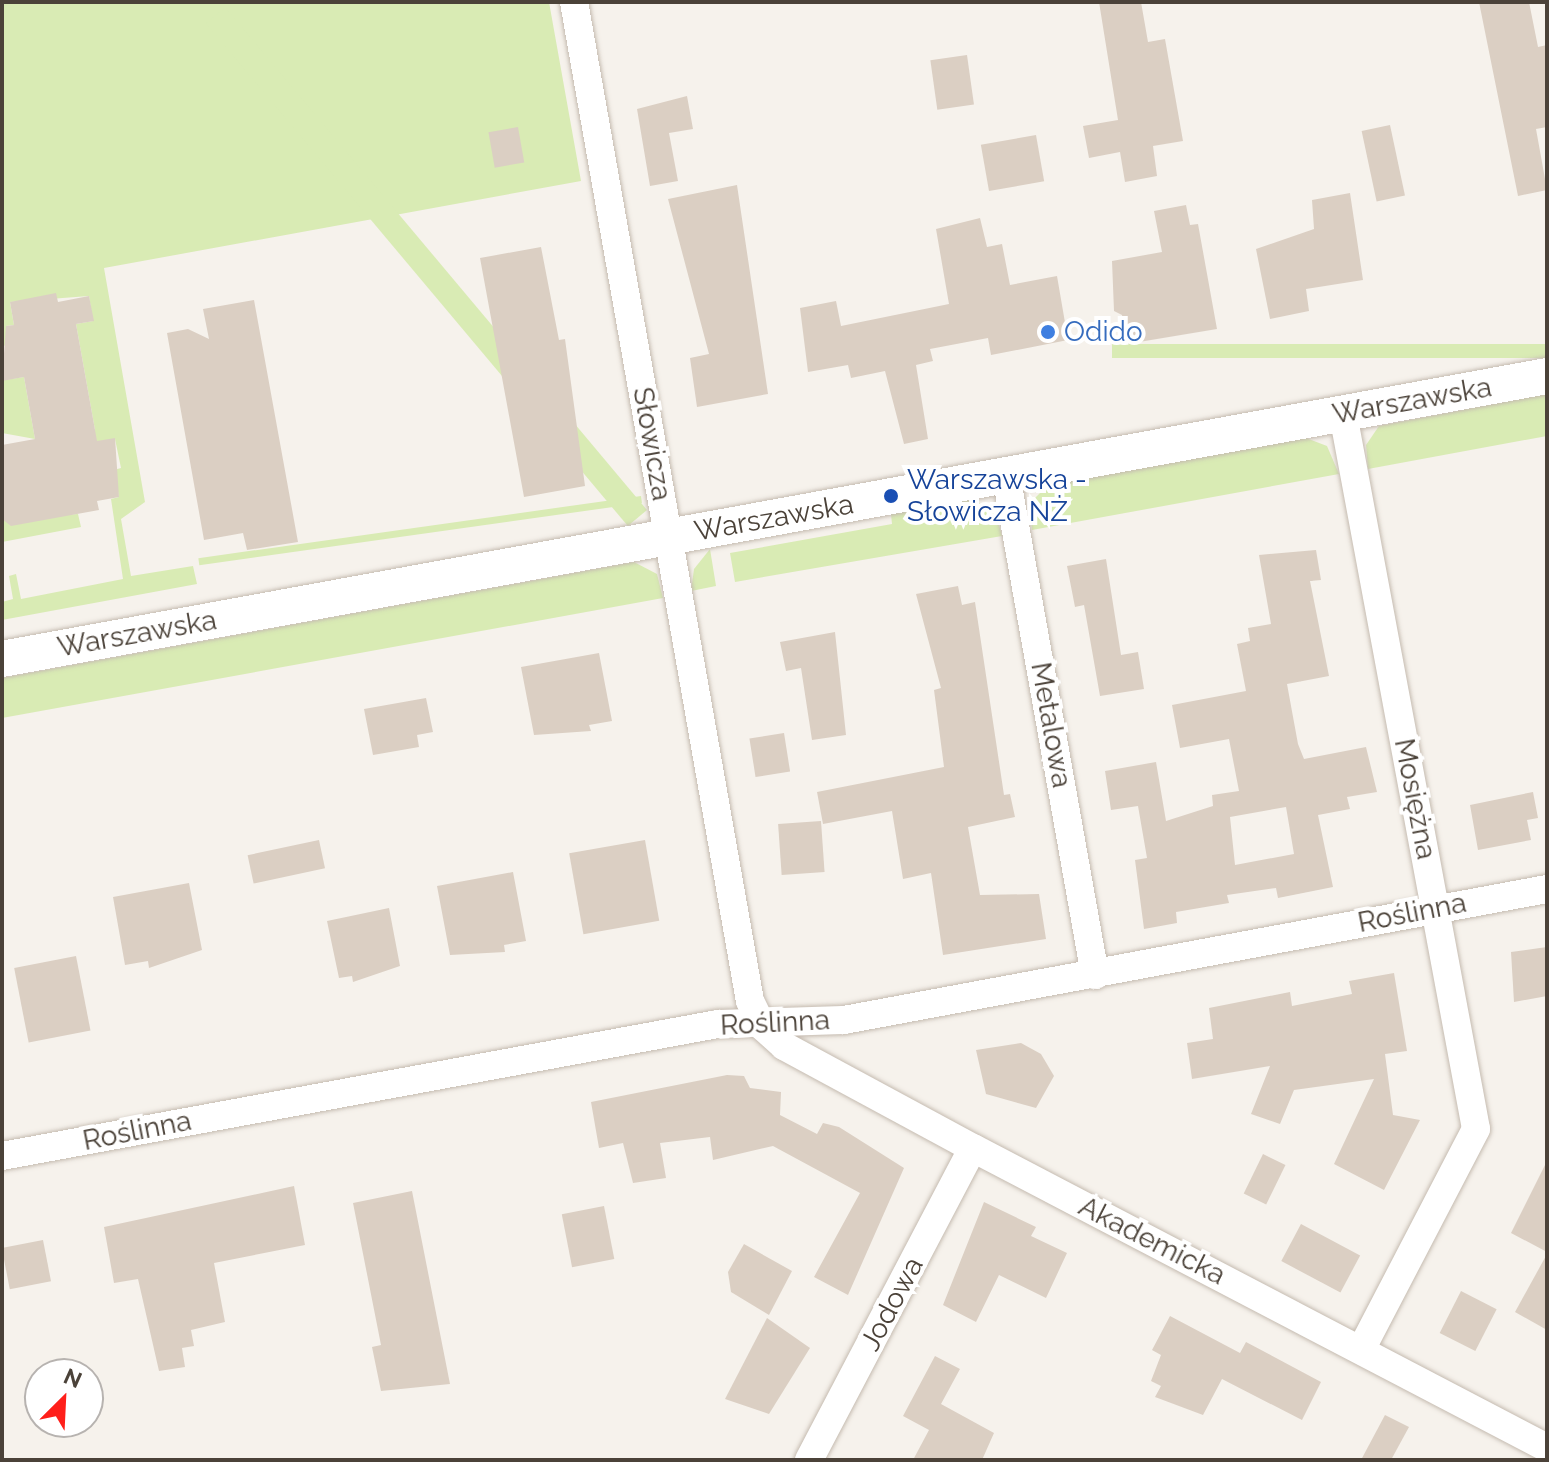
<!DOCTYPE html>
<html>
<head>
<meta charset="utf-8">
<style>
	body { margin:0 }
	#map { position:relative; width:1549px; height:1462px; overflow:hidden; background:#f6f2ec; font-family:Raleway,sans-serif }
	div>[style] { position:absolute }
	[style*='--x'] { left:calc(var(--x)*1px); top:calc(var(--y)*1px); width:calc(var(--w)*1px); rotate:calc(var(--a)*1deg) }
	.green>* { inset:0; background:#d9ebb4; transform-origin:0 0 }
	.building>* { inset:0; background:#dbcfc3; transform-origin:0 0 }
	.roads { filter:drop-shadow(0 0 2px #c5bbb0) drop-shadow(0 0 2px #c5bbb0) }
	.minor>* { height:28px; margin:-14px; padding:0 14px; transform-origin:14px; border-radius:14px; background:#fff }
	.tertiary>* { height:36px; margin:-18px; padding:0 18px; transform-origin:18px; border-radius:18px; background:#fff }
	.dots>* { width:22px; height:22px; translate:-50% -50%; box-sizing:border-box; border:4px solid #fff; border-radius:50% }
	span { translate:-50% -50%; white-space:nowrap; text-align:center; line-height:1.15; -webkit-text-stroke:8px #fff; paint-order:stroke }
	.shop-label { font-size:28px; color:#366cbe }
	.left { translate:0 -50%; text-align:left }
	.street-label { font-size:28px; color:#4b4239 }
	.transit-label { font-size:28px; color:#164399 }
	.frame { position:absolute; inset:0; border:4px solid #4b4239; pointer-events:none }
	.north { position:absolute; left:24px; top:1358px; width:80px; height:80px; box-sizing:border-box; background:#fff; border:2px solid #b7b3b0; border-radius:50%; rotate:24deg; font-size:22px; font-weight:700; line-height:32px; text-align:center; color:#4b4239 }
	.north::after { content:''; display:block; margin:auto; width:28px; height:36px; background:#ff1f1a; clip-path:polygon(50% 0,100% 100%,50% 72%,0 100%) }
</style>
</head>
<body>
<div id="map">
	<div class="green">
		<i style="clip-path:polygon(2px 2px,549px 2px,581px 181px,104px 268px,145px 502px,121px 519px,131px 576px,193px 566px,197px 584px,2px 620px,2px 602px,13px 599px,9px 576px,16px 574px,21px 599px,123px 579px,111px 499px,119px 497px,114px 470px,121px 468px,115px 439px,63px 447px,61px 437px,95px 430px,76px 324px,93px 321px,89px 296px,10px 302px,14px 325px,6px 326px,9px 345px,2px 346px)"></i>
		<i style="left:1547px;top:344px;width:14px;height:435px;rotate:90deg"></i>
		<i style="clip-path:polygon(2px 373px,4px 380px,24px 377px,35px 439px,2px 433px)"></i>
		<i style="clip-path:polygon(1547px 394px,1547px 436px,1368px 469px,1366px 445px,1379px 426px)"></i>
		<i style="clip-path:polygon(1306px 438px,1327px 446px,1339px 474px,1032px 530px,1029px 504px,1048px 485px)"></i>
		<i style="left:641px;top:496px;width:7px;height:447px;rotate:82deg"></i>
		<i style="clip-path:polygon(971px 499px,995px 510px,1002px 536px,735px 582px,730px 553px,892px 524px,891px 514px)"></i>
		<i style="left:647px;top:510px;width:25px;height:656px;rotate:140deg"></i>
		<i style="clip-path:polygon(78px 514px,81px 527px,2px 542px,2px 519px)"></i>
		<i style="clip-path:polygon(710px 549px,716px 586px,691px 591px,694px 569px)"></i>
		<i style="clip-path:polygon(634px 562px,657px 574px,663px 598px,2px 718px,2px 678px)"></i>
	</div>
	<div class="building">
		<i style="clip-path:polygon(1099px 2px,1141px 2px,1148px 42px,1165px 39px,1183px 141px,1153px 146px,1157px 176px,1125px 182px,1120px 152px,1089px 158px,1083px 126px,1118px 120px)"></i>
		<i style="clip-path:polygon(1479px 2px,1529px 2px,1538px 47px,1547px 45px,1547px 127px,1536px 129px,1547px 190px,1518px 196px)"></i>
		<i style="left:967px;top:55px;width:50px;height:37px;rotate:82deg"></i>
		<i style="clip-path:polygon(687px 96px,693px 129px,669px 133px,678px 181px,650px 186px,637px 109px)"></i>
		<i style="left:1390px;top:125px;width:72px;height:29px;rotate:78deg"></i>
		<i style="left:518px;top:127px;width:36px;height:30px;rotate:80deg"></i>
		<i style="left:1036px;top:135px;width:47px;height:56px;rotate:80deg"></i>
		<i style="clip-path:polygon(737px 185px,768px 394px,697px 407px,690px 358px,709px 354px,668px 199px)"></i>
		<i style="clip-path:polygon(1350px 193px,1363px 280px,1306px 289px,1309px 311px,1270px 319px,1256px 249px,1314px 229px,1312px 200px)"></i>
		<i style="clip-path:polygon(1186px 205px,1190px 225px,1198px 224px,1217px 329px,1127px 344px,1122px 315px,1114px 311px,1112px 261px,1162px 252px,1154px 211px)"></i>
		<i style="clip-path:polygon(980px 218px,987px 247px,1002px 244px,1010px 285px,1057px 276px,1068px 340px,991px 355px,988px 338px,930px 349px,933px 361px,916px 365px,928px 439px,904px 444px,885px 371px,851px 378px,848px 365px,808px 372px,800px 308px,836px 301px,841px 326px,949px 304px,936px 229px)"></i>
		<i style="clip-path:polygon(541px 247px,559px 340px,565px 339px,585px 486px,524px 497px,480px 258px)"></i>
		<i style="clip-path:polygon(56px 293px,58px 302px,89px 296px,94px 321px,76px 324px,97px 441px,115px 438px,119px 497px,97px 501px,99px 510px,11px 526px,2px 519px,2px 445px,35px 439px,24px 377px,2px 381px,6px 326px,14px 325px,10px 302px)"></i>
		<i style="clip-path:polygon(254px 300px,298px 542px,247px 550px,243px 533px,204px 540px,167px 333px,188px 329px,209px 339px,203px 309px)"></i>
		<i style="clip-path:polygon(evenodd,1316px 550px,1321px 580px,1310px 581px,1329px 676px,1287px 684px,1298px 744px,1304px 759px,1366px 747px,1377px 792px,1347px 797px,1350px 809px,1318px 815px,1333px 887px,1278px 898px,1276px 888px,1227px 895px,1229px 903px,1176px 912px,1177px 923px,1144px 929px,1135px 860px,1147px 858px,1138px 806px,1111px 810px,1105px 771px,1156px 762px,1166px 821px,1213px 806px,1212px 795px,1239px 791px,1229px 739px,1180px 748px,1172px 705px,1246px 691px,1237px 644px,1250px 641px,1248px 628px,1271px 624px,1259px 555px,1316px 550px,1286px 807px,1294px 854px,1235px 865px,1230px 817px,1286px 807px)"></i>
		<i style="clip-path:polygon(1106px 559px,1121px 655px,1138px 652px,1144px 689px,1100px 696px,1084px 605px,1075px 607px,1067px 566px)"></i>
		<i style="clip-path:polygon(958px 586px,962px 605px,975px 602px,1004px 795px,1010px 794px,1015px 817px,968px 827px,980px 895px,1039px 894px,1046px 939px,943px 955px,931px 873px,903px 879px,892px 811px,823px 824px,817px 792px,944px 767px,934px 690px,941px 688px,916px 594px)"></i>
		<i style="clip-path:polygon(835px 632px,846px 735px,812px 740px,801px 668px,786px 671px,780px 642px)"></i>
		<i style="clip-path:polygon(599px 653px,612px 721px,589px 725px,591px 731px,534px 735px,521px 667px)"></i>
		<i style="clip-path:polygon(426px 698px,433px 732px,417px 735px,419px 747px,373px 755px,364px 709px)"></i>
		<i style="left:784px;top:733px;width:39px;height:35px;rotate:81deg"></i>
		<i style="clip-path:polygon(1533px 792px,1538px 818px,1527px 820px,1531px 840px,1478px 850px,1470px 805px)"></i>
		<i style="left:821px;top:821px;width:51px;height:43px;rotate:86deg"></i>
		<i style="left:319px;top:840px;width:29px;height:73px;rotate:78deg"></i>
		<i style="left:645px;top:840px;width:82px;height:77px;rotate:80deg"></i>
		<i style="clip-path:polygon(513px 872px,526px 941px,504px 945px,505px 952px,450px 955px,437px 886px)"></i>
		<i style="clip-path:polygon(189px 883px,202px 950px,149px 968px,148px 961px,125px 965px,113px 897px)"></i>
		<i style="clip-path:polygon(389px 908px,400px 966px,353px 982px,352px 976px,339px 978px,327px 921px)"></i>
		<i style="clip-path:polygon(1547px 947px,1547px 996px,1514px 1002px,1511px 952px)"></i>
		<i style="left:76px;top:956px;width:76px;height:63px;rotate:79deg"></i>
		<i style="clip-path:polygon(1394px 973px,1407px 1051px,1385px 1054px,1393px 1115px,1420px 1120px,1384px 1190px,1334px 1164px,1374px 1079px,1294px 1090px,1280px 1124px,1251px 1114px,1270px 1066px,1192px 1079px,1187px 1043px,1213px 1039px,1209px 1008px,1290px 992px,1292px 1006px,1352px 994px,1349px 981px)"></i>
		<i style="clip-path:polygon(1021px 1043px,1041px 1054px,1054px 1076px,1036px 1108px,986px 1094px,976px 1050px)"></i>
		<i style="clip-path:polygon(727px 1075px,744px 1076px,750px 1088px,781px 1092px,780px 1115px,817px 1134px,823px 1123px,839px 1127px,904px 1168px,848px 1295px,814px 1277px,860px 1193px,773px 1146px,713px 1160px,710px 1137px,660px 1143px,666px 1178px,633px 1183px,623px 1143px,599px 1148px,591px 1102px)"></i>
		<i style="left:1263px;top:1154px;width:25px;height:44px;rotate:26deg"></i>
		<i style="clip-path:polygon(1547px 1161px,1547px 1252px,1511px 1233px)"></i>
		<i style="clip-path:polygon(294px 1186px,305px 1245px,214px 1263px,225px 1322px,191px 1330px,194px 1346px,182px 1348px,185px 1367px,159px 1371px,138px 1279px,114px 1283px,104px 1227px)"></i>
		<i style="clip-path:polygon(412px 1191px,450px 1384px,381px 1391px,372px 1347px,381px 1345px,353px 1203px)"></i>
		<i style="clip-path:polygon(984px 1202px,1036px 1227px,1031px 1236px,1067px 1253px,1046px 1298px,999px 1275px,976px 1322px,943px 1305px)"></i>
		<i style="left:604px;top:1206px;width:54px;height:43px;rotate:79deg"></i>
		<i style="left:1301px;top:1224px;width:67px;height:42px;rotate:28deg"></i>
		<i style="left:43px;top:1240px;width:42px;height:42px;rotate:79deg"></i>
		<i style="clip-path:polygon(744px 1244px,792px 1271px,769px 1315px,731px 1292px,728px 1272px)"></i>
		<i style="clip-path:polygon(1547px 1254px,1547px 1330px,1515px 1312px)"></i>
		<i style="left:1461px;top:1291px;width:40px;height:47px;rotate:27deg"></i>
		<i style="clip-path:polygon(1170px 1316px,1240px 1353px,1246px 1342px,1321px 1382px,1302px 1420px,1222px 1379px,1203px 1415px,1155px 1397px,1161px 1386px,1151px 1381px,1161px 1355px,1152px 1350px)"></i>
		<i style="clip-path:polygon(767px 1318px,810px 1348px,769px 1414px,725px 1399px)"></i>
		<i style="clip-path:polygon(935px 1356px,960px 1369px,941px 1404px,994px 1433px,982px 1460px,913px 1460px,929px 1430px,903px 1416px)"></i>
		<i style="clip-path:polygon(1385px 1415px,1409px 1427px,1391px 1460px,1361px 1460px)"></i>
	</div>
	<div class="roads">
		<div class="minor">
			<i style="--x:574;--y:2;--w:1014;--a:80.01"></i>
			<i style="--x:750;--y:1001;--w:28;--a:64"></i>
			<i style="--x:762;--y:1026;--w:30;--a:42"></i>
			<i style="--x:784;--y:1046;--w:215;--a:28.4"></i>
			<i style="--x:973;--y:1148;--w:648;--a:27.59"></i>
			<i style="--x:1343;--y:414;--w:727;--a:79.46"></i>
			<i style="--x:1476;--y:1129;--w:249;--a:117.5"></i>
			<i style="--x:1006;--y:475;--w:508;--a:79.91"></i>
			<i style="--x:2;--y:1156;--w:728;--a:-10.45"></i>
			<i style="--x:718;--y:1024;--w:126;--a:-1.8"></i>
			<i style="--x:844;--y:1020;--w:715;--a:-10.56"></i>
			<i style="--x:809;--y:1460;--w:352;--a:-62.3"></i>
		</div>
		<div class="tertiary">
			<i style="--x:2;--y:659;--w:1571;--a:-10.38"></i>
		</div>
	</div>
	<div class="dots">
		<i style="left:1048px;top:332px;background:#3f7fe0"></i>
		<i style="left:891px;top:496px;background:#1a4fb4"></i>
	</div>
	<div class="shop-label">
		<span class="left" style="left:1064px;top:332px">Odido</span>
	</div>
	<div class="street-label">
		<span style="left:1412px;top:401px;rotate:-10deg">Warszawska</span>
		<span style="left:652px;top:444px;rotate:80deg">Słowicza</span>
		<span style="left:774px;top:518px;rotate:-10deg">Warszawska</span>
		<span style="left:137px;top:634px;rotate:-10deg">Warszawska</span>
		<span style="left:1051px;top:725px;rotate:80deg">Metalowa</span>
		<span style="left:1415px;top:799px;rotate:79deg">Mosiężna</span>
		<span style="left:1412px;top:913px;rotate:-11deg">Roślinna</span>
		<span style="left:775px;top:1023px;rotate:-3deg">Roślinna</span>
		<span style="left:137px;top:1131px;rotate:-11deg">Roślinna</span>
		<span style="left:1152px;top:1241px;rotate:27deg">Akademicka</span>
		<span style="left:892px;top:1304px;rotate:-62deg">Jodowa</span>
	</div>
	<div class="transit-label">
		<span class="left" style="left:907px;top:496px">Warszawska -<br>Słowicza NŻ</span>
	</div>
	<div class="frame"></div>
	<div class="north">N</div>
</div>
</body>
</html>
